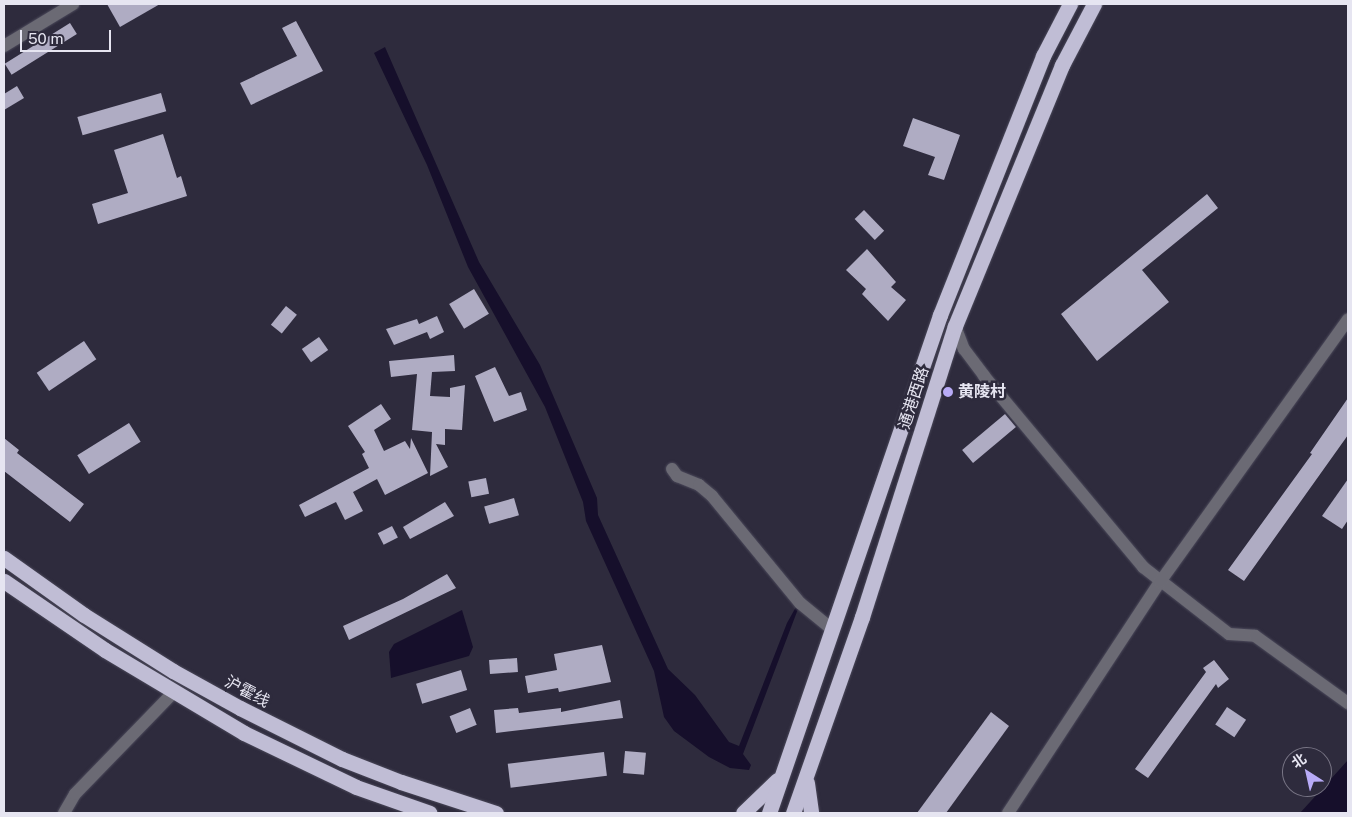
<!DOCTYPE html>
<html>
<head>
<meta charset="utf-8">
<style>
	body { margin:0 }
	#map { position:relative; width:1352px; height:817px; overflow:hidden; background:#2e2b3d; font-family:"Public Sans","Noto Sans SC",sans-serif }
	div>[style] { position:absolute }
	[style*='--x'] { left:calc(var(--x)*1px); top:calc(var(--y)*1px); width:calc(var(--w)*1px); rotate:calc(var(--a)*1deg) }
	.water>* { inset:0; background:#160f2b }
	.building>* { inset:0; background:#afacc3; transform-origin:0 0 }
	.roads { filter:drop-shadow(0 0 1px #4b495a) drop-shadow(0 0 1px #4b495a) }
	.minor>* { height:12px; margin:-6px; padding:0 6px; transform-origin:6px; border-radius:6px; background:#6b6a74 }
	.highway>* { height:15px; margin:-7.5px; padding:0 7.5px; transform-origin:7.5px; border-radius:7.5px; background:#c0bdd5 }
	.dots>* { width:14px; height:14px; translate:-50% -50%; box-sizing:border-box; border:2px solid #2e2b3d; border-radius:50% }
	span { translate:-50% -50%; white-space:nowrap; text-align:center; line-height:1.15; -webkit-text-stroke:5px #2e2b3d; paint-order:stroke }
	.poi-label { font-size:16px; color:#e6e5f1; font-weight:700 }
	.left { translate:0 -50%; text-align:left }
	.street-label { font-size:16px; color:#e6e5f1 }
	.frame { position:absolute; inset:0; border:5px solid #e6e5f1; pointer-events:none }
	.north { position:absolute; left:1282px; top:747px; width:50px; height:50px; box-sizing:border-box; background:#2e2b3d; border:1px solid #787585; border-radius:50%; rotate:325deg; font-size:14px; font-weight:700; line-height:20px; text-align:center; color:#e6e5f1 }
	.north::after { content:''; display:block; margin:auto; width:18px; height:22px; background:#b8abf7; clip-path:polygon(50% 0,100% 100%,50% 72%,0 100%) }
	.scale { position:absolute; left:20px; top:30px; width:91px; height:22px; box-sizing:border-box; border:2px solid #e6e5f1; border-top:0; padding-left:6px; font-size:15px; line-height:18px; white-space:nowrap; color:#e6e5f1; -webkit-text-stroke:4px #2e2b3d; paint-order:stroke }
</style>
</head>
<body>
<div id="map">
	<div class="water">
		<i style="clip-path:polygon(385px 47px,479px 262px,540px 365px,597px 498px,598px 515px,668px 669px,695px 695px,729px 742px,739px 746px,787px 623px,796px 607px,798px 609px,743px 754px,751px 765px,749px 770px,730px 768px,709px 757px,674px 731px,664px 717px,654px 671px,586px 521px,583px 502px,545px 407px,468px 267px,427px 165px,374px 53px)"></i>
		<i style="clip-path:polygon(462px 610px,473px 647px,469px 656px,391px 678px,389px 652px,394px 644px)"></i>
		<i style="clip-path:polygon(1348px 760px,1348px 813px,1300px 813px,1321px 790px)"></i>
	</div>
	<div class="building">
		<i style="clip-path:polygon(107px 4px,160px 4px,120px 27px)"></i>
		<i style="clip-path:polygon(296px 21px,323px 71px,251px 105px,240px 83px,297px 56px,282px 28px)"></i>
		<i style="left:70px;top:23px;width:13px;height:77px;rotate:58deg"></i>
		<i style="clip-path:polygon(17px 86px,24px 98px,4px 110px,4px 94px)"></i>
		<i style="left:161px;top:93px;width:19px;height:87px;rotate:74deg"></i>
		<i style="clip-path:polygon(913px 118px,960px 135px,944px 180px,928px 175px,935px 157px,903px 146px)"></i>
		<i style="clip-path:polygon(163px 134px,177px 178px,181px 176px,187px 196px,98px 224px,92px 204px,128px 193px,114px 150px)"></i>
		<i style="clip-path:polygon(1207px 194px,1218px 208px,1142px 270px,1169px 302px,1097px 361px,1061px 314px)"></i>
		<i style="left:864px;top:210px;width:29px;height:13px;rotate:46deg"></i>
		<i style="clip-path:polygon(867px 249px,896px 282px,891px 287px,906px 300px,888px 321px,862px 294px,866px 289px,846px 270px)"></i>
		<i style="left:474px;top:289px;width:29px;height:29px;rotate:59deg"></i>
		<i style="left:286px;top:306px;width:14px;height:24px;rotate:39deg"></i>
		<i style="clip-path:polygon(437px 316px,444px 332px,430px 339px,427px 332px,394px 345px,386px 329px,417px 319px,419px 324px)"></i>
		<i style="left:319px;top:337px;width:16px;height:21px;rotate:55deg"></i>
		<i style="left:84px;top:341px;width:22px;height:57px;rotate:56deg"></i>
		<i style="clip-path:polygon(454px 355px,455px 371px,432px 372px,430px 396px,450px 397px,450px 388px,465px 385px,462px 430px,445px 429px,445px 445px,436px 444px,448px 467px,430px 476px,432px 432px,412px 430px,417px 374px,391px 377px,389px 361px)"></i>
		<i style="clip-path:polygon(495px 367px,509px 396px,521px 392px,527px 410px,494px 422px,475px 376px)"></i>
		<i style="clip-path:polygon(1348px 398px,1348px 435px,1244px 581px,1228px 570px,1312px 454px,1310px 453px)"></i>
		<i style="clip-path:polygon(381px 404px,391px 419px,374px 430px,384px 451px,405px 441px,410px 449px,411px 438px,428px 473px,385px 495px,377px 479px,353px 492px,363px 511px,345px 520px,336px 502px,305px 517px,299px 505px,369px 468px,362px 454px,365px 452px,348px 426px)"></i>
		<i style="left:1005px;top:414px;width:17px;height:56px;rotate:50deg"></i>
		<i style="left:129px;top:423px;width:22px;height:61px;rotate:58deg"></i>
		<i style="clip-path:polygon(4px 438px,19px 450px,17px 453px,84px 504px,70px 522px,4px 471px)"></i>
		<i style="left:486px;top:478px;width:16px;height:18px;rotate:79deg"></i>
		<i style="clip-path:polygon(1348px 479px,1348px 520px,1342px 529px,1322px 516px)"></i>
		<i style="left:514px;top:498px;width:18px;height:31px;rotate:74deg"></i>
		<i style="clip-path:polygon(445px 502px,454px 516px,410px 539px,403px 527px)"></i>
		<i style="left:392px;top:526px;width:13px;height:16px;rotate:63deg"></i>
		<i style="clip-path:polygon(447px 574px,456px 588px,349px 640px,343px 626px,403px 599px)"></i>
		<i style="clip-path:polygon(602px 645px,611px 682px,559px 692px,558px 688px,528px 693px,525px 676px,557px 670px,554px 654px)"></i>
		<i style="left:517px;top:658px;width:14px;height:28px;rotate:86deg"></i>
		<i style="clip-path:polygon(1214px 660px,1229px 679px,1218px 688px,1216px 684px,1148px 778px,1135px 769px,1206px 672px,1203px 668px)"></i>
		<i style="left:461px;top:670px;width:21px;height:47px;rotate:73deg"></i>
		<i style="clip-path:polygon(620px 700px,623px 718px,496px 733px,494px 710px,518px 708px,519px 713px,561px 708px,561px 712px)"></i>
		<i style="left:1227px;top:707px;width:23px;height:21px;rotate:34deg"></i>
		<i style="left:470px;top:708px;width:18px;height:22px;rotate:68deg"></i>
		<i style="clip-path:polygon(991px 712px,1009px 726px,946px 813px,917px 813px)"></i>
		<i style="left:625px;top:751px;width:21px;height:22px;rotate:5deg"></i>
		<i style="left:604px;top:752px;width:24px;height:97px;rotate:83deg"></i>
	</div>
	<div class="roads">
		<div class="minor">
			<i style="--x:4;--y:46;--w:81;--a:-31.3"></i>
			<i style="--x:955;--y:326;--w:25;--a:69"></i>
			<i style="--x:964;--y:349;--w:34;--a:53"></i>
			<i style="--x:984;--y:376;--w:249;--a:50.2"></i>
			<i style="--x:1143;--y:567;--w:109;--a:37.9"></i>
			<i style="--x:1229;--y:634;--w:26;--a:4"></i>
			<i style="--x:1255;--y:636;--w:115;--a:35.8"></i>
			<i style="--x:672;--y:469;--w:9;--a:54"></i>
			<i style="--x:677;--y:476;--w:24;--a:22"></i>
			<i style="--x:699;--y:485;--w:17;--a:40"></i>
			<i style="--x:712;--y:496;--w:139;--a:50.6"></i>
			<i style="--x:800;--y:603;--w:43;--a:39.3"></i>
			<i style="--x:64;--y:813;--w:22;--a:-60"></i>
			<i style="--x:75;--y:794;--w:141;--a:-45.9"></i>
			<i style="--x:1008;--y:813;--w:277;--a:-56.7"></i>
			<i style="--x:1160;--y:582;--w:323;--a:-54.4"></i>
		</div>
		<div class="highway">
			<i style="--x:4;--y:558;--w:98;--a:35.5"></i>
			<i style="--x:84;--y:615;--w:105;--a:32.2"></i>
			<i style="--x:173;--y:671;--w:77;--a:28.9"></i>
			<i style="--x:240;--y:708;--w:114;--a:26.6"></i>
			<i style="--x:342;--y:759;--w:63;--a:21.3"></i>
			<i style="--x:401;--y:782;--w:100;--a:18.1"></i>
			<i style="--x:4;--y:581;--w:122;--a:34.3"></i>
			<i style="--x:105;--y:650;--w:162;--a:30.8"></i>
			<i style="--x:244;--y:733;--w:124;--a:25.7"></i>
			<i style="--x:356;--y:787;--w:78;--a:19.4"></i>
			<i style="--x:807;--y:783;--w:30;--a:82"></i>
			<i style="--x:743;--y:813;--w:47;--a:-44.1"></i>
			<i style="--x:769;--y:813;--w:527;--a:-71.05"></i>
			<i style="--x:940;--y:315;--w:279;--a:-68.3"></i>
			<i style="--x:1043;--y:56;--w:59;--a:-62.6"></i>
			<i style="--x:793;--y:813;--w:208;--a:-70.6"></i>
			<i style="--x:862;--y:617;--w:305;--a:-72.3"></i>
			<i style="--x:955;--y:326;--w:282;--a:-67.7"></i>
			<i style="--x:1062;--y:65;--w:69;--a:-62.3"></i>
		</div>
	</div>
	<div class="dots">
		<i style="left:948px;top:392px;background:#b8abf7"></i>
	</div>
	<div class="poi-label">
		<span class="left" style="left:958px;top:392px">黄陵村</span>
	</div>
	<div class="street-label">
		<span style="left:914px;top:398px;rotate:-72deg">通港西路</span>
		<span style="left:247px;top:692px;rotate:28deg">沪霍线</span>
	</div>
	<div class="frame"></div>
	<div class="north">北</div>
	<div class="scale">50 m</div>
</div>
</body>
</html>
